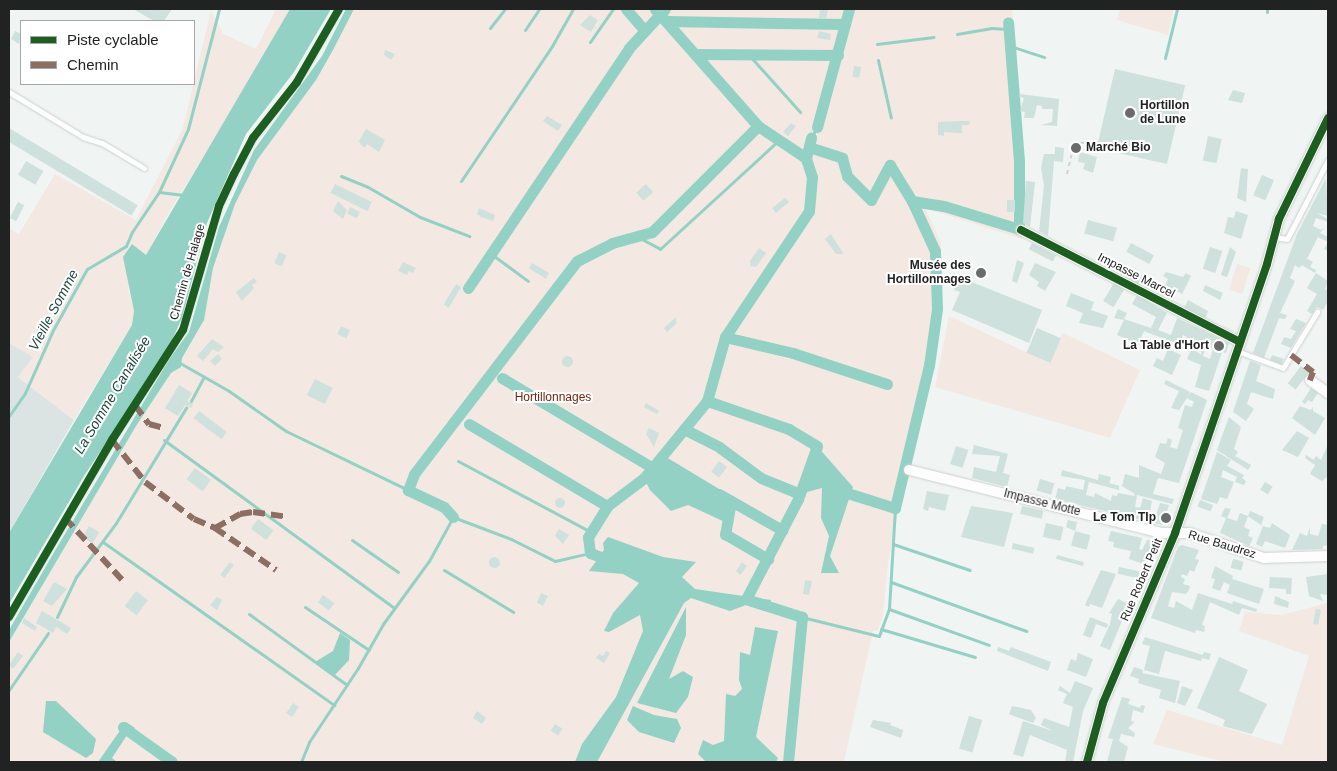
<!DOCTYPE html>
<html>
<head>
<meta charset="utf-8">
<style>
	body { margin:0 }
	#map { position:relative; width:1337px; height:771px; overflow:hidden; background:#f0f4f2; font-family:Helvetica,sans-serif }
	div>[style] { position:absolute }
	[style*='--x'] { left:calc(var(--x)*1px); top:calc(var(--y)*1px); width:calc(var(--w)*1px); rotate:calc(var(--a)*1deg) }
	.built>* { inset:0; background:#dbe4e2 }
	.green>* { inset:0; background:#f4e8e3; transform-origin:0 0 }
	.water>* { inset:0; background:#93d1c4 }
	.stream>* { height:3px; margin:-1.5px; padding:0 1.5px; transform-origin:1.5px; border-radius:1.5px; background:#93d1c4 }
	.canal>* { height:11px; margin:-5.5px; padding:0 5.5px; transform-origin:5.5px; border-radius:5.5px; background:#93d1c4 }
	.building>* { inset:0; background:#cee1dd; transform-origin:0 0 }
	.round { border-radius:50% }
	.path>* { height:2px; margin-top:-1px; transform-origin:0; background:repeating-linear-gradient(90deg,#d3d3d3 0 4px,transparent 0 8px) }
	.roads { filter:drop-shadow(0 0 1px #cccfce) drop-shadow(0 0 1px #cccfce) }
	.lane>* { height:5px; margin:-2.5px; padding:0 2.5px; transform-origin:2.5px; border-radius:2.5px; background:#fdfdfd }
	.street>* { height:10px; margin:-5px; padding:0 5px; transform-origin:5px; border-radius:5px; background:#fdfdfd }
	.quiet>* { height:6px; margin-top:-3px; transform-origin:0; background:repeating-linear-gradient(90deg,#8d6e63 0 12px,transparent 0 18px) }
	.cycleway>* { height:8px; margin:-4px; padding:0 4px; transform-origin:4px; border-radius:4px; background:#1b5e20 }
	.dots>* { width:14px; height:14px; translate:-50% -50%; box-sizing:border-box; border:2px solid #fff; border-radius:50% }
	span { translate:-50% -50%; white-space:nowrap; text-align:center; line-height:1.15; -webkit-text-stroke:4px #fff; paint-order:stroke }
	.poi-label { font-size:12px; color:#212322; font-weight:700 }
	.left { translate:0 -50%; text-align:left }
	.right { translate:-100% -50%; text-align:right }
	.street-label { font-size:12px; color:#212322 }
	.park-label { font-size:12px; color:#76250e }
	.water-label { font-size:14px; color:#1d453d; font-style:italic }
	.frame { position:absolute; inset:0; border:10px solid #212322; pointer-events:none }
	.legend { position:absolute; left:20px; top:20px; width:175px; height:65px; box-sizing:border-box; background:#fff; border:1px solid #a6a7a7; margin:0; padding:6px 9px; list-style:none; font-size:15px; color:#212322 }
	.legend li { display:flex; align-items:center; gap:10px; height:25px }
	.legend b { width:25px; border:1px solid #a6a7a7 }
</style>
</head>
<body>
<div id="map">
	<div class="built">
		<i style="clip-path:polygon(9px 343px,34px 357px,18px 377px,74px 420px,9px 533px)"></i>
	</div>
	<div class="green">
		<i style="clip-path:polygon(276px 9px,290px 9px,270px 48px,170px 211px,128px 288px,134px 311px,132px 325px,74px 420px,18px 377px,33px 357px,9px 343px,9px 228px,19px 234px,55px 174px,136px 220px,183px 128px,211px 10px,223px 34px,256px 49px)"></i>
		<i style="clip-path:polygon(349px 9px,1012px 9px,1026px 189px,1022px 239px,925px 208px,941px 243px,940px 305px,888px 563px,883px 615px,878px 630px,873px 631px,844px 762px,9px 762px,9px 638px,78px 517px,196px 327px,214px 246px,258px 147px,312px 75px)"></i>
		<i style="clip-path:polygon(1120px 9px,1174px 9px,1168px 35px,1117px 20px)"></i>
		<i style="left:1237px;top:264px;width:14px;height:27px;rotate:17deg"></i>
		<i style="clip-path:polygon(949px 316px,1049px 363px,1063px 333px,1140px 370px,1110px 438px,935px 387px)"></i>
		<i style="clip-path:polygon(1328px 603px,1328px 762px,1226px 762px,1153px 744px,1167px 710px,1282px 745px,1309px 656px,1239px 631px,1245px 612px,1282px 615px)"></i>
	</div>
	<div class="water">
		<i style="clip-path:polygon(290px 9px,331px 9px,294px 72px,246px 134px,207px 223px,182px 318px,167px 351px,84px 476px,9px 604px,9px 533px,132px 325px,134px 311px,123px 257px,132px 244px,146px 255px)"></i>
		<i style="clip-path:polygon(346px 9px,354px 9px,333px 50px,316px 80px,257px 160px,235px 204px,213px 268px,204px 320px,182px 358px,181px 367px,171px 373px,136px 426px,9px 642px,9px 630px,53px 554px,170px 358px,189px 332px,219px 227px,254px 150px,322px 56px)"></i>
		<i style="clip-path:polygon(817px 446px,853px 487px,830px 556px,839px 573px,821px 573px,829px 536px,821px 518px,822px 488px,800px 494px)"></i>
		<i style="clip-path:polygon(666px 457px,734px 498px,725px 522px,688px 505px,671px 511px,650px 490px,644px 478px)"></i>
		<i style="clip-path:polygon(608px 537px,663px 557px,696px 562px,682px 577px,695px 589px,771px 600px,768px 612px,746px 605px,730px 611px,691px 598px,684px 603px,597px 762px,575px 762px,582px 744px,616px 697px,643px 631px,640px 615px,609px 632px,604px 631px,613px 613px,639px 583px,623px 574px,589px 571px,604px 550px,603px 543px)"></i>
		<i style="clip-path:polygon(686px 607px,686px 635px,669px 679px,683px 671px,693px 677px,688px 697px,676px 713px,637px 703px)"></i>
		<i style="clip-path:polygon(755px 627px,778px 631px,756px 737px,778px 758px,776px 762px,706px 762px,698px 754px,703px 740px,713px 745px,724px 741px,726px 694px,735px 696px,742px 689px,739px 680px,740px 652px,750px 655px)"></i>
		<i style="clip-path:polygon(340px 633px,350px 640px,349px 660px,334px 676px,315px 662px,333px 651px)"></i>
		<i style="clip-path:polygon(46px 701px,56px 701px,96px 739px,93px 753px,86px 758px,43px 732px)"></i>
		<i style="clip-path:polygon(633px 706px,654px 715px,677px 719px,681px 728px,674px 743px,639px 732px,627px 720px)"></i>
		<i style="clip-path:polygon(126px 722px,135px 728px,129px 732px,112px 758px,117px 762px,98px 762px)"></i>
	</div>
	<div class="stream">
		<i style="--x:1267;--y:12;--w:3;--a:-90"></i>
		<i style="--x:490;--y:28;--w:24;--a:-52"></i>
		<i style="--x:525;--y:30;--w:25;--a:-56"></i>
		<i style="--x:957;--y:34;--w:35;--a:-10"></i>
		<i style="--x:991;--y:28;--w:17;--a:3"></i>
		<i style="--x:590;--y:42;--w:40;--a:-55.1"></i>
		<i style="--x:877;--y:44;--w:57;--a:-7"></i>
		<i style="--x:1010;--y:46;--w:36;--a:18"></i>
		<i style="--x:748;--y:54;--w:78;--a:48.1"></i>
		<i style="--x:1165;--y:58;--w:50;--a:-76.2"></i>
		<i style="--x:878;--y:60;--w:59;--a:77.4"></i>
		<i style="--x:811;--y:138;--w:13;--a:-61"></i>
		<i style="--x:341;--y:176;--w:29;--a:22"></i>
		<i style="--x:368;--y:187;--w:60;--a:30"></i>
		<i style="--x:420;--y:217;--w:53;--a:21.2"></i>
		<i style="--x:461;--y:181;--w:163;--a:-56"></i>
		<i style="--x:552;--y:46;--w:43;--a:-60.4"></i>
		<i style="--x:159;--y:192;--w:25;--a:7"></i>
		<i style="--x:636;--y:236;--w:27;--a:28"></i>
		<i style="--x:660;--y:249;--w:161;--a:-42.5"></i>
		<i style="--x:490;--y:253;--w:47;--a:36.4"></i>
		<i style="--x:180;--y:363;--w:56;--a:29.7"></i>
		<i style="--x:229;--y:391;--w:70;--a:35.1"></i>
		<i style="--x:286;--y:431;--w:136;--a:25.8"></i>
		<i style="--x:191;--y:401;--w:27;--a:-62"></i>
		<i style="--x:9;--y:416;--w:28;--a:-55"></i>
		<i style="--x:25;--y:393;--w:69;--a:-66"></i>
		<i style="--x:53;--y:330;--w:70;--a:-60.9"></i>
		<i style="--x:87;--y:269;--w:45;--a:-30.5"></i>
		<i style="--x:126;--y:246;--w:15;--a:-67"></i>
		<i style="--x:132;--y:232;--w:48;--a:-56"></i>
		<i style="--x:159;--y:192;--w:69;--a:-65.3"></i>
		<i style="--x:188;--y:129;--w:124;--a:-75.5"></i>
		<i style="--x:164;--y:440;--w:285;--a:36.1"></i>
		<i style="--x:458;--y:461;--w:151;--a:28.1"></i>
		<i style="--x:352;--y:540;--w:56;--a:34.8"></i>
		<i style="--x:103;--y:542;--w:283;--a:35.2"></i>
		<i style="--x:893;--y:544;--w:81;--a:18.7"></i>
		<i style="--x:444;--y:570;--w:81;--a:31.3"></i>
		<i style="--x:891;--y:582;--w:144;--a:19.9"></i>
		<i style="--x:305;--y:607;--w:77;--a:33.9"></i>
		<i style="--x:889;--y:609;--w:106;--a:19.8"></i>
		<i style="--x:249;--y:614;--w:121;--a:35.9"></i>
		<i style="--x:57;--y:617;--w:44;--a:-64.6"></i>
		<i style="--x:76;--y:577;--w:67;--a:-53.5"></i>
		<i style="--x:116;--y:523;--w:135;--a:-58.7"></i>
		<i style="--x:802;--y:617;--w:79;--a:13.9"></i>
		<i style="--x:879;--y:636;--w:29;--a:-70"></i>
		<i style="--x:889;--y:609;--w:101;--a:-86.6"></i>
		<i style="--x:881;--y:629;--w:98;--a:16.6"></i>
		<i style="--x:9;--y:690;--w:69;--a:-55.6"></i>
		<i style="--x:301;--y:762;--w:22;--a:-68"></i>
		<i style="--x:309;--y:742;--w:89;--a:-56.5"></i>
		<i style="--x:358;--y:668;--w:51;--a:-60.4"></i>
		<i style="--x:383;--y:624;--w:78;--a:-53.9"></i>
		<i style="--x:429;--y:561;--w:50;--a:-61.4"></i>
		<i style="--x:453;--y:517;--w:62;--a:20.8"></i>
		<i style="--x:511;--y:539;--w:49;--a:26.6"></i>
		<i style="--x:555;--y:561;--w:36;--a:-13"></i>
	</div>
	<div class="canal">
		<i style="--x:626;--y:9;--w:28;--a:49"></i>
		<i style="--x:655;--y:9;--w:156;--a:48.6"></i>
		<i style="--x:758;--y:126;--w:58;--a:33.7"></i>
		<i style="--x:806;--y:158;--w:21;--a:-76"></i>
		<i style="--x:666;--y:21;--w:179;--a:1"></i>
		<i style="--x:695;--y:54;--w:143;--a:0.4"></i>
		<i style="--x:817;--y:127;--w:122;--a:-74.8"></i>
		<i style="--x:809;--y:147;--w:35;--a:18"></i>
		<i style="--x:842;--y:158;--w:19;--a:74"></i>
		<i style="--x:847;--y:176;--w:34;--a:45"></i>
		<i style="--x:871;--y:200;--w:40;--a:-62"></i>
		<i style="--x:890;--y:165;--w:42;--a:58.6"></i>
		<i style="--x:912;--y:201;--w:55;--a:65.3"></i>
		<i style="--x:935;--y:251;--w:58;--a:88"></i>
		<i style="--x:937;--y:309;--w:57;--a:98.1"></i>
		<i style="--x:929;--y:365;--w:147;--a:103.4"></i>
		<i style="--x:895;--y:508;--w:60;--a:-162.5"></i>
		<i style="--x:912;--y:201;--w:32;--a:9"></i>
		<i style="--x:944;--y:206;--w:78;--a:17"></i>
		<i style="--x:1019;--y:229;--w:68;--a:-90"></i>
		<i style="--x:1019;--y:161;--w:139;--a:-94.5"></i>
		<i style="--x:468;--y:288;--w:289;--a:-56.1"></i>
		<i style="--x:629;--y:48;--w:53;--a:-47.3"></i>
		<i style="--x:725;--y:337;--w:70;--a:13.2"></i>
		<i style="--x:793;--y:353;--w:99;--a:18.3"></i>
		<i style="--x:502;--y:378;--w:176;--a:30.8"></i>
		<i style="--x:469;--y:424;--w:161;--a:30.7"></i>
		<i style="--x:684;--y:429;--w:39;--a:27"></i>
		<i style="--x:719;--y:447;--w:52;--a:36.4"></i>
		<i style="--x:761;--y:478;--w:42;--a:22.3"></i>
		<i style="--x:719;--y:494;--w:73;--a:29.7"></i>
		<i style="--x:731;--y:501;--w:34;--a:100"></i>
		<i style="--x:725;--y:534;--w:50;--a:30.2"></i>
		<i style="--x:453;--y:517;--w:13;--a:-132"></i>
		<i style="--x:444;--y:507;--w:40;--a:-155"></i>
		<i style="--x:408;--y:490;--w:17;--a:-69"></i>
		<i style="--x:414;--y:474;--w:268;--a:-52.6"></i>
		<i style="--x:577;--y:261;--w:39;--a:-27"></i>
		<i style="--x:612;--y:243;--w:41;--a:-15.4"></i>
		<i style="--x:652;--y:232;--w:150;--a:-45"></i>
		<i style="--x:612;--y:561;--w:23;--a:-160"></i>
		<i style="--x:590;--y:553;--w:16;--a:-97"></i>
		<i style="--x:588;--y:537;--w:36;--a:-58"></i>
		<i style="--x:607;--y:506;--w:46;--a:-37.1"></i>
		<i style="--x:644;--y:478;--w:99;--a:-50.7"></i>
		<i style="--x:123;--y:727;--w:60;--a:35.5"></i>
		<i style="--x:788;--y:762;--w:146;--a:-84.5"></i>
		<i style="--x:802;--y:617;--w:59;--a:-162.2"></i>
		<i style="--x:746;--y:599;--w:113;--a:-62.5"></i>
		<i style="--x:798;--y:499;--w:56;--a:-70.3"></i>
		<i style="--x:817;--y:446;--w:33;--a:-149"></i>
		<i style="--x:789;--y:429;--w:87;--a:-161.1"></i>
		<i style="--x:707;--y:401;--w:66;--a:-74.3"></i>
		<i style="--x:725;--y:337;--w:151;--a:-56.3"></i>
		<i style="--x:809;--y:211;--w:34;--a:-85"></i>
		<i style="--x:812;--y:177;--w:20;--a:-108"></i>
	</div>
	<div class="building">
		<i style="clip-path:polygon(133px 9px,172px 9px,164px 21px,154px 21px)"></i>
		<i style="clip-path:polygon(820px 9px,828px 9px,826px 19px,819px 18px)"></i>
		<i style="clip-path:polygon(590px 15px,598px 20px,591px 32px,580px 25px)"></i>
		<i style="clip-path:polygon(15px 31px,21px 34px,19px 44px,11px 39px)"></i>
		<i style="clip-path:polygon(819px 31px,831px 34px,830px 40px,817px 38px)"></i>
		<i style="clip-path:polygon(385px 50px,395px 54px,391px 60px,384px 55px)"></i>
		<i style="left:854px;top:66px;width:7px;height:11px;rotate:8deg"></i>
		<i style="left:1115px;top:69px;width:72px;height:81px;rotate:13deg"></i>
		<i style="clip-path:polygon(1233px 90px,1245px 93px,1242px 103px,1228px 100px)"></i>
		<i style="clip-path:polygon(1020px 94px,1059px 99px,1057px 126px,1041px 125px,1052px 122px,1053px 109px,1042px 109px,1042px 106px,1037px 105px,1034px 118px,1024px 118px,1025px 112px,1020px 111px,1024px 98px,1019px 97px)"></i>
		<i style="clip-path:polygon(547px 116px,562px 125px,558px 131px,543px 121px)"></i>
		<i style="clip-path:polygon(961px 121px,970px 121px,969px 125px,962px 125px,962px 133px,944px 132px,944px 136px,938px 135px,938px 122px)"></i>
		<i style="clip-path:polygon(791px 123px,796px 126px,788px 136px,783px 132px)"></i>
		<i style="left:9px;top:128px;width:150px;height:12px;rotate:31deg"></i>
		<i style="clip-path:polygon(366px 129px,385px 140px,379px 152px,367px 144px,365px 148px,361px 145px,359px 141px)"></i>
		<i style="left:1208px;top:136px;width:14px;height:25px;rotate:12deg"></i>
		<i style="clip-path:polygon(1055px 147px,1064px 148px,1063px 162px,1054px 161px,1048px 236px,1039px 231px,1044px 185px,1041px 168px,1044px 154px,1055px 154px)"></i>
		<i style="clip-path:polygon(1080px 152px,1097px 157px,1093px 173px,1083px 169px,1085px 163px,1078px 162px)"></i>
		<i style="left:26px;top:161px;width:20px;height:16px;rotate:30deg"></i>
		<i style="clip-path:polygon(1241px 168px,1248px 169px,1246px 202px,1237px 198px)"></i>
		<i style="left:1262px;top:175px;width:13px;height:22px;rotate:23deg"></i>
		<i style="clip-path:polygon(1326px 178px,1328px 216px,1317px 213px,1328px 219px,1328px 222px,1316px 218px,1313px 226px,1321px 230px,1325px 227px,1320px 233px,1328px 237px,1328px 251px,1324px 249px,1328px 242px,1318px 237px,1307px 259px,1313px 262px,1310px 267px,1316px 270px,1315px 273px,1302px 265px,1299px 268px,1295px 265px,1290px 278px,1295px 281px,1280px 313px,1287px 315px,1285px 319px,1279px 318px,1264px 358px,1253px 353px,1297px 234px)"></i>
		<i style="clip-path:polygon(1026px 181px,1035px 182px,1030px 227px,1023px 223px)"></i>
		<i style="left:335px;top:184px;width:41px;height:10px;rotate:26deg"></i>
		<i style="left:646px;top:184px;width:11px;height:13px;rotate:49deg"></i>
		<i style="clip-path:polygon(785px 198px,789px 202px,776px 213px,772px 208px)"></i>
		<i style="left:1007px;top:200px;width:8px;height:12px"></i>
		<i style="clip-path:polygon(338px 201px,347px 210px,343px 219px,333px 211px)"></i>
		<i style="left:18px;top:202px;width:7px;height:18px;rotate:27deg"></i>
		<i style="left:350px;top:207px;width:11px;height:7px;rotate:27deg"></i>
		<i style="clip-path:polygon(479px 208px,495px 215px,493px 221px,481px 217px,477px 214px)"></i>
		<i style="clip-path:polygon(1236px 211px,1248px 215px,1241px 239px,1224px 233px,1228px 217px,1234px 218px)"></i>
		<i style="left:1088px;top:220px;width:30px;height:14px;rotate:15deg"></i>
		<i style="clip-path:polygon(831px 234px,843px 253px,842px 254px,836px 254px,825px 239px)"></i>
		<i style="left:1032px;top:243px;width:27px;height:7px;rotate:27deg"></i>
		<i style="left:1131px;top:243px;width:26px;height:10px;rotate:28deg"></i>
		<i style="left:1210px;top:247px;width:13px;height:23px;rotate:18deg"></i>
		<i style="clip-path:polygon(1230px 247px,1236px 252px,1227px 277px,1221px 275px)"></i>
		<i style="clip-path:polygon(759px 248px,766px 253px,756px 267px,751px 266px,750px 261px)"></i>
		<i style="left:279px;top:252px;width:8px;height:12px;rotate:23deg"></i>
		<i style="clip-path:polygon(1017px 260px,1024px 263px,1017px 283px,1012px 281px)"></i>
		<i style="clip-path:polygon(403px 262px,416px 268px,413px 273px,409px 271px,407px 275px,398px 271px)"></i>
		<i style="clip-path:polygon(532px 263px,549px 273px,546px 279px,529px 268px)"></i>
		<i style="clip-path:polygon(1035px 263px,1056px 272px,1045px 291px,1037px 286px,1039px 282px,1029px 275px)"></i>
		<i style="left:1130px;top:269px;width:16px;height:10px;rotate:27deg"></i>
		<i style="clip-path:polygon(1166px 272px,1183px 277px,1186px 273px,1191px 276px,1182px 294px,1165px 285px,1168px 279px,1163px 276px)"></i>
		<i style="clip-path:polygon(1316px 273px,1328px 281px,1325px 289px,1328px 291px,1328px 301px,1323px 310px,1317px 307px,1312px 314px,1307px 311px,1317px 294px,1307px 288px)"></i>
		<i style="clip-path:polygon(959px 277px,1042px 310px,1029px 343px,952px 310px,960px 292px,954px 290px)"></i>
		<i style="clip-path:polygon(254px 278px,257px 282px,252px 285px,254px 288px,242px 301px,236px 292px)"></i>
		<i style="left:1114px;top:283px;width:12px;height:21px;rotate:31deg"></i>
		<i style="left:456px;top:284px;width:6px;height:24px;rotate:31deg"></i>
		<i style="clip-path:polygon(1205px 285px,1223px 293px,1220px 300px,1203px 291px)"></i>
		<i style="clip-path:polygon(1071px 293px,1094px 302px,1091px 310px,1108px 316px,1103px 328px,1079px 323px,1083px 313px,1066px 306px)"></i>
		<i style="clip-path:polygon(evenodd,1137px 295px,1167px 313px,1158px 330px,1171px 335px,1177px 318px,1229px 343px,1226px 353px,1222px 352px,1209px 391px,1195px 387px,1201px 365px,1187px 359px,1191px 350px,1183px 347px,1187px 337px,1183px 335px,1180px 345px,1144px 331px,1138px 344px,1117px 335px,1124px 320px,1114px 318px,1118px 309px,1127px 313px,1124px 319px,1151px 328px,1156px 317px,1132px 304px,1137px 295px,1190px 338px,1202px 344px,1201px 355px,1188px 345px,1190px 338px,1137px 295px,1206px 346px,1213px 349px,1210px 359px,1203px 356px,1206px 346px)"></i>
		<i style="clip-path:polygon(1188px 300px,1208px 311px,1205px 320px,1183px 310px)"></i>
		<i style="clip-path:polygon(676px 317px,676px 324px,667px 332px,664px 328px)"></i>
		<i style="clip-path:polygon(1296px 319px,1306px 323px,1291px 348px,1281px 344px,1284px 337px,1291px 339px,1296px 331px,1290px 329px)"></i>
		<i style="left:341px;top:326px;width:10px;height:9px;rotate:24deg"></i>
		<i style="left:1037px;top:328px;width:26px;height:27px;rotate:23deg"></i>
		<i style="clip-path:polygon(212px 339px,224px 347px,218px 352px,213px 349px,203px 361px,197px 356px)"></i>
		<i style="clip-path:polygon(1168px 349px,1181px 355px,1172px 375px,1153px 366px,1157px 358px,1163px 361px)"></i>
		<i style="clip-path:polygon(218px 354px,222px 359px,215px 366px,210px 361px)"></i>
		<i style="clip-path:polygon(1272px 355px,1284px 359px,1281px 364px,1270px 360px)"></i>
		<i class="round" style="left:561.5px;top:355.5px;width:11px;height:11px"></i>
		<i style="clip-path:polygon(1250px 361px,1261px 365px,1256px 381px,1275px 389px,1273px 399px,1251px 392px,1247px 404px,1254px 409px,1246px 421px,1233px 412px)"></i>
		<i style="left:1301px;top:366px;width:10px;height:22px;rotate:37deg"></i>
		<i style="left:315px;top:379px;width:20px;height:18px;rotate:27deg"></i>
		<i style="clip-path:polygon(1166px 380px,1190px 392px,1188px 396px,1191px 392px,1207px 400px,1179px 483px,1158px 478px,1153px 494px,1174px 499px,1172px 504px,1137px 495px,1135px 507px,1140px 508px,1143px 498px,1152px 501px,1149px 517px,1155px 518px,1160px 503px,1169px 505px,1163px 525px,1055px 499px,1058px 488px,1065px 490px,1066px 486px,1083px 490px,1085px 480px,1061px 476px,1062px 470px,1098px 480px,1099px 474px,1111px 477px,1109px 483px,1119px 486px,1119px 490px,1089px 482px,1086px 495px,1094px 497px,1095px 493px,1111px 501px,1112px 495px,1117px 496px,1118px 493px,1134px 496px,1135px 494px,1122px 486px,1125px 474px,1139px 478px,1139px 465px,1161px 474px,1165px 463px,1155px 457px,1160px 443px,1166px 444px,1168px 438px,1172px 440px,1170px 447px,1177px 449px,1183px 430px,1178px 428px,1185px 405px,1192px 407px,1194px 402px,1187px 398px,1179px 410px,1171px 408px,1179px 391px,1164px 384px)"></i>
		<i style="clip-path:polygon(179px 385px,192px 393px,187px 401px,193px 404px,191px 408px,185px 405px,178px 416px,165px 408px)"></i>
		<i style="clip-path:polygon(1311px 388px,1318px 393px,1312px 402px,1308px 400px,1305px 404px,1302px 402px)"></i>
		<i style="clip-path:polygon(646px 403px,659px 411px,657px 414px,644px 407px)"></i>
		<i style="clip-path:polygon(1300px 406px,1311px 410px,1313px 407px,1313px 411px,1325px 418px,1315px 435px,1292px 418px)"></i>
		<i style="left:199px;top:411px;width:35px;height:9px;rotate:37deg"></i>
		<i style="clip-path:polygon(1229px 417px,1241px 427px,1234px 449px,1238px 452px,1235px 456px,1251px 465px,1248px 470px,1217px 450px)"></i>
		<i style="clip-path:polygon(649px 428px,659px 433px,654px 447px,646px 434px)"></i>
		<i style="clip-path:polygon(1297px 431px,1309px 438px,1298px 457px,1282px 450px)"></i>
		<i style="clip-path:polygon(1328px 444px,1328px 476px,1322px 481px,1310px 474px,1315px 465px,1305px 458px,1306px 455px,1314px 460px,1316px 456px,1321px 460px)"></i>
		<i style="clip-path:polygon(974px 445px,1008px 454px,1003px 473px,1010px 475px,1007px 487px,972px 478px,974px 467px,996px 472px,1000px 456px,972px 454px)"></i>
		<i style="left:956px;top:446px;width:13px;height:19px;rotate:18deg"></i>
		<i style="clip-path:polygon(1217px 452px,1231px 460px,1227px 466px,1244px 475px,1242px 478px,1246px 481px,1244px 485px,1235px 482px,1237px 477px,1223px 470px,1221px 477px,1234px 482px,1227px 499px,1220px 497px,1217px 504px,1201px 499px)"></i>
		<i style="left:719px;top:461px;width:10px;height:13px;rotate:37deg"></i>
		<i style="left:195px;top:468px;width:20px;height:14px;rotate:37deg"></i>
		<i style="left:1040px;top:479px;width:15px;height:12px;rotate:16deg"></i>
		<i style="left:1265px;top:482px;width:9px;height:9px;rotate:32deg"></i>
		<i style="clip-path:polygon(927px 491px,949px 495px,945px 511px,929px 507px,928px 511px,923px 509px)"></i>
		<i class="round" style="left:555px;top:498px;width:10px;height:10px"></i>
		<i style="left:1200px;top:500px;width:14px;height:7px;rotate:21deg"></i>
		<i style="clip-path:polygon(971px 506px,1013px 513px,1004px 547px,961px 537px)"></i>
		<i style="left:1022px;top:506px;width:22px;height:8px;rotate:13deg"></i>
		<i style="clip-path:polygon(1225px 508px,1231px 509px,1227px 518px,1237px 521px,1240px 513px,1248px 516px,1244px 527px,1250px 530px,1248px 536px,1253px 538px,1249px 546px,1220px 533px,1226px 518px,1221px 516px)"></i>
		<i style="clip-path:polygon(1250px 511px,1264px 517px,1261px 525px,1248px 516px)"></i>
		<i style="left:258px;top:519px;width:19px;height:12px;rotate:36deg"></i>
		<i style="clip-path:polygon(1068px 520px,1077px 522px,1075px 531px,1066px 527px)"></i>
		<i style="left:1046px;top:523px;width:18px;height:14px;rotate:13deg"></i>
		<i style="clip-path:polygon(1272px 523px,1290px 535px,1285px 548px,1265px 541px,1262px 547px,1256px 544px,1263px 526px,1270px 528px)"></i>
		<i style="clip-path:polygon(1322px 524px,1328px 525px,1328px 545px,1323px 546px,1323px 549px,1292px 550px,1300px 533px,1307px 536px,1310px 527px,1310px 534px,1318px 536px)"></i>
		<i style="left:89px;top:526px;width:12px;height:13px;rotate:31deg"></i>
		<i style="clip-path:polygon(559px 529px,569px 535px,563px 544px,555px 536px)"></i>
		<i style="left:1075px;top:531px;width:16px;height:15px;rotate:15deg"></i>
		<i style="clip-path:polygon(1111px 531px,1142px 538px,1139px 549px,1142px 550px,1147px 540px,1154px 541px,1146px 565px,1129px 559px,1131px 551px,1113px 547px,1114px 542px,1108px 541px)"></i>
		<i style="left:1013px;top:543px;width:22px;height:6px;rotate:13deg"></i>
		<i style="clip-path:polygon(1182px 545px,1199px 550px,1195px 559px,1199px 560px,1194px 572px,1190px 570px,1187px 576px,1182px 574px,1181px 577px,1185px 579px,1183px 584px,1190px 586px,1189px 590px,1186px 594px,1172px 592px,1168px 606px,1174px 608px,1176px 601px,1192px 610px,1198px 593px,1232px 604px,1233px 601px,1257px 609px,1256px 612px,1242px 608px,1239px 615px,1210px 602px,1202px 625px,1205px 626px,1204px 632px,1196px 630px,1195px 633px,1151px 618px,1178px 547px)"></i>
		<i style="left:1057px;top:555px;width:28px;height:4px;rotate:15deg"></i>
		<i class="round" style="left:488.5px;top:556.5px;width:11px;height:11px"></i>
		<i style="left:1233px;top:559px;width:11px;height:9px;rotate:15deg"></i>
		<i style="left:230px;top:562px;width:5px;height:16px;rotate:37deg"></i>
		<i style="clip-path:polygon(742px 562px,747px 566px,740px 575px,736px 571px)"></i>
		<i style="clip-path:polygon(1215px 566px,1233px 576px,1232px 579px,1264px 589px,1259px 604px,1227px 593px,1230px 585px,1224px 582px,1220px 591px,1212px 588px,1215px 579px,1211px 578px)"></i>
		<i style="left:1119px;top:567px;width:24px;height:7px;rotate:12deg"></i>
		<i style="clip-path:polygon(1101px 570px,1116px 574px,1102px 608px,1090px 604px,1089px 607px,1085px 605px)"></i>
		<i style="clip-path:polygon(1328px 574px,1328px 595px,1320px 594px,1323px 601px,1309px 596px,1306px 577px)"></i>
		<i style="clip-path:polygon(1270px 577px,1292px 578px,1291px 594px,1286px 594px,1286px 589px,1269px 588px)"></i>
		<i style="clip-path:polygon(805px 580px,812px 581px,809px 595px,803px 594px)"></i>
		<i style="clip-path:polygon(54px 582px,67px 589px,52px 606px,43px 601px)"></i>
		<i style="left:136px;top:591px;width:15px;height:19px;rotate:37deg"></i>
		<i style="clip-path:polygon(541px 593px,548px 596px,543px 606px,537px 603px)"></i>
		<i style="left:323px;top:595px;width:14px;height:9px;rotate:36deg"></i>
		<i style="clip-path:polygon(1275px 596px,1289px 602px,1288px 608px,1274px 604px)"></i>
		<i style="clip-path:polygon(217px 597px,222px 600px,217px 610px,210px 605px)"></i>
		<i style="clip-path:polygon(1118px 599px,1129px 604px,1110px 650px,1100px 646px,1110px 624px,1112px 614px,1109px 613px)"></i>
		<i style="left:1316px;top:609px;width:5px;height:15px;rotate:11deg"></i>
		<i style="clip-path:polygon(42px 611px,71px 628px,67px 634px,56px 627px,53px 633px,36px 623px)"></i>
		<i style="clip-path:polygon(1090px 617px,1108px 624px,1107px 628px,1096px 624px,1091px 638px,1083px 635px)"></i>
		<i style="clip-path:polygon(24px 618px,37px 627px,35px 631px,22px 623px)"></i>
		<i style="clip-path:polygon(1145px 637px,1203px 655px,1204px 652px,1211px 654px,1209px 660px,1202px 658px,1201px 661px,1165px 651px,1159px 674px,1144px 670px,1150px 646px,1142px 644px)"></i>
		<i style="clip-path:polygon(998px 647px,1009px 651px,1011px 647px,1051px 662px,1048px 671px,997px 651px)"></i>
		<i style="clip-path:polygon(606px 651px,610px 653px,604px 663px,596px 658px,599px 654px,603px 656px)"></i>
		<i style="clip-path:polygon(18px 652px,23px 656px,13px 669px,9px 665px)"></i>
		<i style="clip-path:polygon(1078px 653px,1093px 659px,1086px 677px,1067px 670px,1071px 659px,1076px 661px)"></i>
		<i style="clip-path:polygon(1219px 657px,1248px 670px,1239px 691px,1267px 704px,1252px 734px,1223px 726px,1225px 720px,1197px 708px)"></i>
		<i style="clip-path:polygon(1134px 667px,1143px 670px,1142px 673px,1180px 681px,1175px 703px,1159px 698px,1161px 690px,1138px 683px,1139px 679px,1130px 676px)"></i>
		<i style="clip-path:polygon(1075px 681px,1093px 688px,1083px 711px,1073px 762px,1065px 762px,1067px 750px,1030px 735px,1023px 757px,1013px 754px,1023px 721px,1053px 731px,1041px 725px,1044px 718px,1069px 727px,1073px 707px,1063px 703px,1067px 694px,1058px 690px,1060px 686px,1070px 693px)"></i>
		<i style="clip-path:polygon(1182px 686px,1193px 690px,1185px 706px,1177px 703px)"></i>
		<i style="clip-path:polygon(1122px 697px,1130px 699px,1128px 704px,1140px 708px,1141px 705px,1145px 706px,1143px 713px,1133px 710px,1131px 721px,1135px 722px,1128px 728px,1135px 733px,1134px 737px,1121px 734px,1119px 741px,1128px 747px,1124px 762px,1107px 762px,1113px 739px,1108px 738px)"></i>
		<i style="left:293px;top:703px;width:7px;height:12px;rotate:34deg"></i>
		<i style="clip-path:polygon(1012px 706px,1031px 710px,1036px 718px,1033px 723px,1009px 714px)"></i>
		<i style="clip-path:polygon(477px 711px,486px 718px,482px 724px,473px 718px)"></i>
		<i style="left:969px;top:716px;width:14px;height:34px;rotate:17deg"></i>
		<i style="clip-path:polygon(873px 720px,891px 723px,890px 725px,903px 730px,901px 738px,870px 727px)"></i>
		<i style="left:555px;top:724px;width:9px;height:8px;rotate:32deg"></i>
	</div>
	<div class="path">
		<i style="--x:1067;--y:174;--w:26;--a:-77"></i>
		<i style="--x:1073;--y:149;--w:9;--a:-41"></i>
		<i style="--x:1080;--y:143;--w:18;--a:-3"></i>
	</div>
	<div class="roads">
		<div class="lane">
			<i style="--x:9;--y:92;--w:87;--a:31.3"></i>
			<i style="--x:83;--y:137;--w:20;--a:18"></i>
			<i style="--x:102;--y:143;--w:49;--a:30.8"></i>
			<i style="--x:1274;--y:237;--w:13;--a:9"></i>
			<i style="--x:1287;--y:239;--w:89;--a:-62.6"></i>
			<i style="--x:1237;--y:351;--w:49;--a:20.3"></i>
			<i style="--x:1283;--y:368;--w:66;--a:-58.7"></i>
			<i style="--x:9;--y:617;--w:205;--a:-59.8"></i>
			<i style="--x:112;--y:440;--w:131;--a:-57.2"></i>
			<i style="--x:183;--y:330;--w:129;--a:-73.8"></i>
			<i style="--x:219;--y:206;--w:35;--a:-65"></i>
			<i style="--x:234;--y:174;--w:41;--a:-62.2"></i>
			<i style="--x:253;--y:138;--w:71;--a:-51.8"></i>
			<i style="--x:297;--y:82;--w:84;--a:-60.1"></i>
		</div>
		<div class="street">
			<i style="--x:1021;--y:230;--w:246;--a:27.1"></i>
			<i style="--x:1310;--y:380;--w:22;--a:36"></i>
			<i style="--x:909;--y:470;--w:261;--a:14"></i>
			<i style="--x:1162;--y:533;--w:27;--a:0"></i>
			<i style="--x:1189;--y:533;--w:79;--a:18.4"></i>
			<i style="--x:1264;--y:558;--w:64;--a:-1.8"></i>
			<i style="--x:1087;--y:762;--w:61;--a:-74.8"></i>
			<i style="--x:1103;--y:703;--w:185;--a:-67"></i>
			<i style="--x:1175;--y:533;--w:284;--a:-71.1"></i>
			<i style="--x:1267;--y:264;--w:47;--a:-75.1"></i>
			<i style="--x:1279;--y:219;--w:112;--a:-64.1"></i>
		</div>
	</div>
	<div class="quiet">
		<i style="--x:1291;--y:355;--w:28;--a:38"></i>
		<i style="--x:1313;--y:372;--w:9;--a:111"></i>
		<i style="--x:135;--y:405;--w:24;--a:54"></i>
		<i style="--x:149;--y:424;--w:16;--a:15"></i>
		<i style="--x:112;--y:440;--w:53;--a:51.8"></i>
		<i style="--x:145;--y:482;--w:61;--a:37.1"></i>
		<i style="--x:194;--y:519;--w:23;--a:23"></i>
		<i style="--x:215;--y:528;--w:74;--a:34.5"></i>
		<i style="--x:65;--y:518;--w:90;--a:47.3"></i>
		<i style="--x:215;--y:528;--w:29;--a:-29"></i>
		<i style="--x:240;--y:514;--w:13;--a:-9"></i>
		<i style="--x:253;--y:512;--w:35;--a:8"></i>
	</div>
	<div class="cycleway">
		<i style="--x:1021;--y:230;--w:246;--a:27.1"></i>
		<i style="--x:9;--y:617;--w:205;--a:-59.8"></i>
		<i style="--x:112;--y:440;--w:131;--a:-57.2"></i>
		<i style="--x:183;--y:330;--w:129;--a:-73.8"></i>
		<i style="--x:219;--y:206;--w:35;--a:-65"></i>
		<i style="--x:234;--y:174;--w:41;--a:-62.2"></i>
		<i style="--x:253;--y:138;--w:71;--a:-51.8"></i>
		<i style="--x:297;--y:82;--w:84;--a:-60.1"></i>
		<i style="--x:1087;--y:762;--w:61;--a:-74.8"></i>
		<i style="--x:1103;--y:703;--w:185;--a:-67"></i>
		<i style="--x:1175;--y:533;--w:284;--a:-71.1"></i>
		<i style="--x:1267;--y:264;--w:47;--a:-75.1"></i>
		<i style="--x:1279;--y:219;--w:112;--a:-64.1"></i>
	</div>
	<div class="dots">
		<i style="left:1130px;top:113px;background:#696c6b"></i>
		<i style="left:1076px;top:148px;background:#696c6b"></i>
		<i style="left:981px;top:273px;background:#696c6b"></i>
		<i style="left:1219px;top:346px;background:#696c6b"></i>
		<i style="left:1166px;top:518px;background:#696c6b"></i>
	</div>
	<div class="poi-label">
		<span class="left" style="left:1140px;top:113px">Hortillon<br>de Lune</span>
		<span class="left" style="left:1086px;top:148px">Marché Bio</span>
		<span class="right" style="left:971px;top:273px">Musée des<br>Hortillonnages</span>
		<span class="right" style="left:1209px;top:346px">La Table d'Hort</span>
		<span class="right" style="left:1156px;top:518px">Le Tom TIp</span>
	</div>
	<div class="street-label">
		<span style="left:188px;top:272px;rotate:-74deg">Chemin de Halage</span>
		<span style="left:1136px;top:276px;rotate:27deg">Impasse Marcel</span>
		<span style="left:1042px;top:503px;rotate:14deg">Impasse Motte</span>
		<span style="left:1222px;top:545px;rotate:17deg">Rue Baudrez</span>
		<span style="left:1142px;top:580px;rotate:-67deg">Rue Robert Petit</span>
	</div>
	<div class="park-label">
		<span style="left:553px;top:398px">Hortillonnages</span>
	</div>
	<div class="water-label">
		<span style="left:53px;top:310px;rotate:-62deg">Vieille Somme</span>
		<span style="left:112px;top:395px;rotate:-59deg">La Somme Canalisée</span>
	</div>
	<div class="frame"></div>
	<ul class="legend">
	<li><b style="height:6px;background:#1b5e20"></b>Piste cyclable</li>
	<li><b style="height:6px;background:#8d6e63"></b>Chemin</li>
	</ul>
</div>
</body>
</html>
